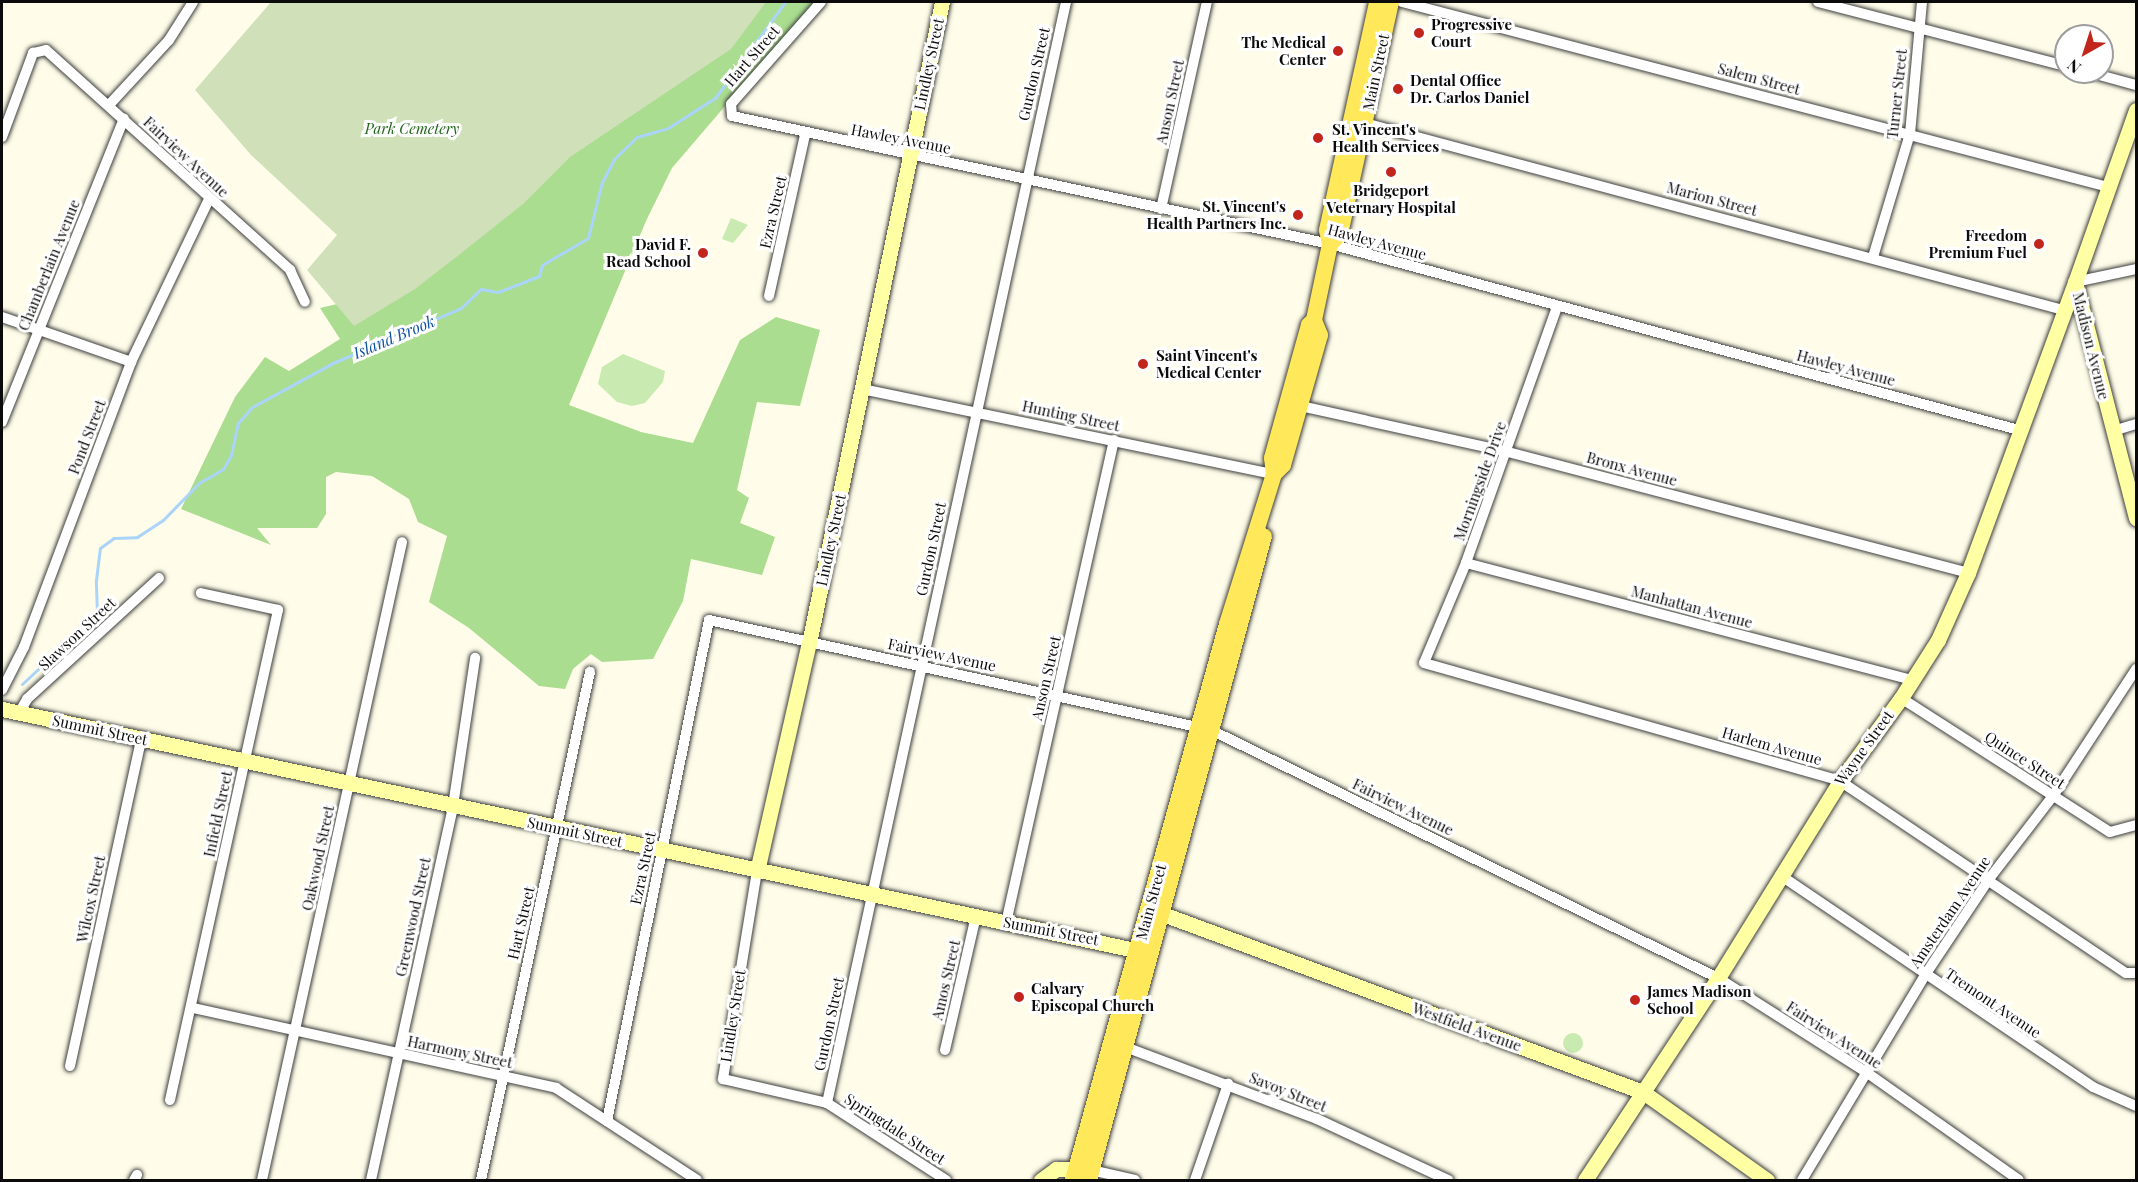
<!DOCTYPE html>
<html>
<head>
<meta charset="utf-8">
<style>
	body { margin:0 }
	#map { position:relative; width:2138px; height:1182px; overflow:hidden; background:#fffde9; font-family:"Playfair Display",serif }
	div>[style] { position:absolute }
	[style*='--x'] { left:calc(var(--x)*1px); top:calc(var(--y)*1px); width:calc(var(--w)*1px); rotate:calc(var(--a)*1deg) }
	.green>* { inset:0; background:#c9ebb1 }
	.round { border-radius:50% }
	.forest>* { inset:0; background:#aadd8f }
	.cemetery>* { inset:0; background:#d0e1ba }
	.stream>* { height:3px; margin:-1.5px; padding:0 1.5px; transform-origin:1.5px; border-radius:1.5px; background:#aad4fa }
	.roads { filter:drop-shadow(0 0 2px #3e3e3e) drop-shadow(0 0 2px #3e3e3e) }
	.street>* { height:10px; margin:-5px; padding:0 5px; transform-origin:5px; border-radius:5px; background:#fff }
	.secondary>* { height:15px; margin:-7.5px; padding:0 7.5px; transform-origin:7.5px; border-radius:7.5px; background:#ffffa4 }
	.primary>* { height:16px; margin:-8px; padding:0 8px; transform-origin:8px; border-radius:8px; background:#ffe859 }
	.dots>* { width:16px; height:16px; translate:-50% -50%; box-sizing:border-box; border:3px solid #fff; border-radius:50% }
	span { translate:-50% -50%; white-space:nowrap; text-align:center; line-height:1.15; -webkit-text-stroke:6px #fff; paint-order:stroke }
	.poi-label { font-size:15px; color:#0b0b0b; font-weight:700 }
	.left { translate:0 -50%; text-align:left }
	.right { translate:-100% -50%; text-align:right }
	.street-label { font-size:15px; color:#0b0b0b }
	.park-label { font-size:15px; color:#206618; font-style:italic }
	.water-label { font-size:16px; color:#0e52a3; font-style:italic }
	.frame { position:absolute; inset:0; border:3px solid #0b0b0b; pointer-events:none }
	.north { position:absolute; left:2054px; top:24px; width:60px; height:60px; box-sizing:border-box; background:#fff; border:2px solid #9d9d9d; border-radius:50%; rotate:219deg; font-size:16px; font-weight:700; line-height:24px; text-align:center; color:#0b0b0b }
	.north::after { content:''; display:block; margin:auto; width:21px; height:27px; background:#c2251c; clip-path:polygon(50% 0,100% 100%,50% 72%,0 100%) }
</style>
</head>
<body>
<div id="map">
	<div class="green">
		<i style="clip-path:polygon(731px 218px,748px 225px,733px 243px,722px 239px)"></i>
		<i style="clip-path:polygon(623px 354px,665px 371px,663px 382px,645px 403px,632px 406px,617px 402px,598px 384px,602px 367px)"></i>
		<i class="round" style="left:1563px;top:1033px;width:20px;height:20px"></i>
	</div>
	<div class="forest">
		<i style="clip-path:polygon(713px 2px,814px 2px,672px 168px,646px 221px,569px 405px,641px 432px,693px 443px,740px 340px,776px 317px,820px 330px,800px 406px,757px 402px,737px 490px,749px 498px,740px 523px,775px 537px,762px 575px,691px 559px,683px 601px,653px 659px,602px 662px,591px 654px,573px 669px,565px 689px,539px 686px,469px 628px,429px 602px,447px 536px,418px 522px,409px 499px,372px 476px,336px 472px,326px 477px,326px 514px,317px 528px,257px 528px,271px 545px,181px 509px,235px 397px,265px 357px,289px 371px,340px 339px,320px 308px,371px 296px)"></i>
	</div>
	<div class="cemetery">
		<i style="clip-path:polygon(271px 2px,766px 2px,731px 49px,570px 157px,523px 204px,460px 254px,415px 289px,354px 326px,307px 270px,337px 235px,251px 155px,195px 90px)"></i>
	</div>
	<div class="stream">
		<i style="--x:22;--y:684;--w:103;--a:-43"></i>
		<i style="--x:97;--y:614;--w:34;--a:-92"></i>
		<i style="--x:96;--y:580;--w:32;--a:-83"></i>
		<i style="--x:100;--y:548;--w:17;--a:-36"></i>
		<i style="--x:114;--y:538;--w:23;--a:-2"></i>
		<i style="--x:137;--y:537;--w:31;--a:-33"></i>
		<i style="--x:163;--y:520;--w:52;--a:-45.8"></i>
		<i style="--x:199;--y:483;--w:28;--a:-30"></i>
		<i style="--x:223;--y:469;--w:16;--a:-60"></i>
		<i style="--x:231;--y:455;--w:33;--a:-78"></i>
		<i style="--x:238;--y:423;--w:21;--a:-49"></i>
		<i style="--x:252;--y:407;--w:94;--a:-28.5"></i>
		<i style="--x:335;--y:362;--w:137;--a:-23.2"></i>
		<i style="--x:461;--y:308;--w:28;--a:-44"></i>
		<i style="--x:481;--y:289;--w:17;--a:10"></i>
		<i style="--x:498;--y:292;--w:44;--a:-21.3"></i>
		<i style="--x:539;--y:276;--w:11;--a:-75"></i>
		<i style="--x:542;--y:265;--w:53;--a:-30.4"></i>
		<i style="--x:588;--y:238;--w:58;--a:-76"></i>
		<i style="--x:602;--y:182;--w:26;--a:-62"></i>
		<i style="--x:614;--y:159;--w:32;--a:-44"></i>
		<i style="--x:637;--y:137;--w:32;--a:-16"></i>
		<i style="--x:668;--y:128;--w:56;--a:-32.6"></i>
		<i style="--x:715;--y:98;--w:119;--a:-53.9"></i>
	</div>
	<div class="roads">
		<div class="street">
			<i style="--x:821;--y:2;--w:136;--a:131.4"></i>
			<i style="--x:731;--y:104;--w:12;--a:85"></i>
			<i style="--x:732;--y:116;--w:612;--a:12.08"></i>
			<i style="--x:1330;--y:244;--w:714;--a:15.11"></i>
			<i style="--x:1402;--y:2;--w:730;--a:14.68"></i>
			<i style="--x:1818;--y:2;--w:256;--a:14.5"></i>
			<i style="--x:2088;--y:72;--w:50;--a:15.2"></i>
			<i style="--x:109;--y:105;--w:88;--a:-47.3"></i>
			<i style="--x:169;--y:40;--w:45;--a:-57.7"></i>
			<i style="--x:1361;--y:122;--w:727;--a:14.99"></i>
			<i style="--x:2;--y:137;--w:90;--a:-69.7"></i>
			<i style="--x:33;--y:53;--w:13;--a:-13"></i>
			<i style="--x:46;--y:50;--w:329;--a:42"></i>
			<i style="--x:290;--y:270;--w:35;--a:65"></i>
			<i style="--x:1161;--y:209;--w:212;--a:-77.5"></i>
			<i style="--x:1873;--y:257;--w:128;--a:-73.3"></i>
			<i style="--x:1910;--y:134;--w:133;--a:-84.8"></i>
			<i style="--x:2075;--y:282;--w:62;--a:-12"></i>
			<i style="--x:769;--y:296;--w:165;--a:-77.4"></i>
			<i style="--x:1557;--y:307;--w:272;--a:109.6"></i>
			<i style="--x:1466;--y:563;--w:108;--a:112.8"></i>
			<i style="--x:1424;--y:663;--w:432;--a:15.8"></i>
			<i style="--x:1840;--y:781;--w:344;--a:33.9"></i>
			<i style="--x:2126;--y:973;--w:10;--a:0"></i>
			<i style="--x:2;--y:317;--w:137;--a:19.2"></i>
			<i style="--x:862;--y:389;--w:421;--a:11.7"></i>
			<i style="--x:1296;--y:405;--w:217;--a:12.5"></i>
			<i style="--x:1508;--y:452;--w:476;--a:14.7"></i>
			<i style="--x:2;--y:422;--w:327;--a:-68.1"></i>
			<i style="--x:2113;--y:431;--w:24;--a:-17"></i>
			<i style="--x:1466;--y:563;--w:460;--a:14.7"></i>
			<i style="--x:2;--y:690;--w:48;--a:-62.9"></i>
			<i style="--x:24;--y:647;--w:304;--a:-69.4"></i>
			<i style="--x:131;--y:362;--w:181;--a:-64.4"></i>
			<i style="--x:1901;--y:698;--w:248;--a:32.7"></i>
			<i style="--x:2110;--y:832;--w:27;--a:-15"></i>
			<i style="--x:19;--y:713;--w:16;--a:-60"></i>
			<i style="--x:27;--y:699;--w:179;--a:-42.5"></i>
			<i style="--x:757;--y:871;--w:211;--a:99.3"></i>
			<i style="--x:723;--y:1079;--w:107;--a:13"></i>
			<i style="--x:827;--y:1103;--w:142;--a:32.9"></i>
			<i style="--x:1780;--y:875;--w:378;--a:34.1"></i>
			<i style="--x:2093;--y:1087;--w:47;--a:23.8"></i>
			<i style="--x:1006;--y:923;--w:495;--a:-77.4"></i>
			<i style="--x:193;--y:1008;--w:372;--a:12.4"></i>
			<i style="--x:556;--y:1088;--w:168;--a:33.1"></i>
			<i style="--x:1120;--y:1045;--w:210;--a:20.6"></i>
			<i style="--x:1317;--y:1119;--w:145;--a:25"></i>
			<i style="--x:945;--y:1050;--w:138;--a:-77"></i>
			<i style="--x:70;--y:1066;--w:335;--a:-77.7"></i>
			<i style="--x:170;--y:1100;--w:502;--a:-77.57"></i>
			<i style="--x:278;--y:610;--w:79;--a:-167.6"></i>
			<i style="--x:827;--y:1103;--w:1127;--a:-77.75"></i>
			<i style="--x:607;--y:1121;--w:511;--a:-78.49"></i>
			<i style="--x:709;--y:620;--w:514;--a:12.36"></i>
			<i style="--x:1211;--y:730;--w:564;--a:26.07"></i>
			<i style="--x:1718;--y:978;--w:175;--a:32.4"></i>
			<i style="--x:1866;--y:1072;--w:187;--a:35.2"></i>
			<i style="--x:1091;--y:1170;--w:45;--a:12.8"></i>
			<i style="--x:134;--y:1180;--w:6;--a:-59"></i>
			<i style="--x:262;--y:1180;--w:653;--a:-77.62"></i>
			<i style="--x:371;--y:1180;--w:383;--a:-77.6"></i>
			<i style="--x:453;--y:806;--w:150;--a:-81.5"></i>
			<i style="--x:481;--y:1180;--w:520;--a:-77.89"></i>
			<i style="--x:1195;--y:1180;--w:102;--a:-71"></i>
			<i style="--x:1802;--y:1180;--w:239;--a:-59"></i>
			<i style="--x:1925;--y:975;--w:115;--a:-56.3"></i>
			<i style="--x:1989;--y:879;--w:105;--a:-52.4"></i>
			<i style="--x:2053;--y:796;--w:152;--a:-56.8"></i>
		</div>
		<div class="secondary">
			<i style="--x:2136;--y:110;--w:182;--a:109.5"></i>
			<i style="--x:2075;--y:282;--w:244;--a:75.5"></i>
			<i style="--x:2;--y:709;--w:1173;--a:12.01"></i>
			<i style="--x:757;--y:871;--w:234;--a:-77.2"></i>
			<i style="--x:809;--y:643;--w:655;--a:-78.28"></i>
			<i style="--x:1152;--y:910;--w:524;--a:20.34"></i>
			<i style="--x:1643;--y:1092;--w:152;--a:35.4"></i>
			<i style="--x:1041;--y:1180;--w:19;--a:-36"></i>
			<i style="--x:1056;--y:1169;--w:32;--a:0"></i>
			<i style="--x:1585;--y:1180;--w:242;--a:-56.6"></i>
			<i style="--x:1718;--y:978;--w:232;--a:-58.2"></i>
			<i style="--x:1840;--y:781;--w:103;--a:-53.7"></i>
			<i style="--x:1901;--y:698;--w:69;--a:-57.5"></i>
			<i style="--x:1938;--y:640;--w:73;--a:-65.9"></i>
			<i style="--x:1968;--y:573;--w:310;--a:-69.8"></i>
		</div>
		<div class="primary">
			<i style="--x:1330;--y:244;--w:14;--a:-45"></i>
			<i style="--x:1340;--y:234;--w:238;--a:-77.6"></i>
			<i style="--x:1274;--y:474;--w:13;--a:-45"></i>
			<i style="--x:1283;--y:465;--w:135;--a:-74.1"></i>
			<i style="--x:1320;--y:335;--w:16;--a:-112"></i>
			<i style="--x:1073;--y:1180;--w:577;--a:-74.52"></i>
			<i style="--x:1227;--y:624;--w:157;--a:-72.6"></i>
			<i style="--x:1274;--y:474;--w:16;--a:-97"></i>
			<i style="--x:1272;--y:458;--w:138;--a:-74.5"></i>
			<i style="--x:1309;--y:325;--w:7;--a:-45"></i>
			<i style="--x:1314;--y:320;--w:78;--a:-78.1"></i>
			<i style="--x:1330;--y:244;--w:14;--a:-102"></i>
			<i style="--x:1327;--y:230;--w:233;--a:-77.6"></i>
			<i style="--x:1089;--y:1180;--w:667;--a:-74.8"></i>
		</div>
	</div>
	<div class="dots">
		<i style="left:1419px;top:33px;background:#c2251c"></i>
		<i style="left:1338px;top:51px;background:#c2251c"></i>
		<i style="left:1398px;top:89px;background:#c2251c"></i>
		<i style="left:1318px;top:138px;background:#c2251c"></i>
		<i style="left:1391px;top:172px;background:#c2251c"></i>
		<i style="left:1298px;top:215px;background:#c2251c"></i>
		<i style="left:2039px;top:244px;background:#c2251c"></i>
		<i style="left:703px;top:253px;background:#c2251c"></i>
		<i style="left:1143px;top:364px;background:#c2251c"></i>
		<i style="left:1019px;top:997px;background:#c2251c"></i>
		<i style="left:1635px;top:1000px;background:#c2251c"></i>
	</div>
	<div class="poi-label">
		<span class="left" style="left:1431px;top:33px">Progressive<br>Court</span>
		<span class="right" style="left:1326px;top:51px">The Medical<br>Center</span>
		<span class="left" style="left:1410px;top:89px">Dental Office<br>Dr. Carlos Daniel</span>
		<span class="left" style="left:1332px;top:138px">St. Vincent's<br>Health Services</span>
		<span style="left:1391px;top:199px">Bridgeport<br>Veternary Hospital</span>
		<span class="right" style="left:1286px;top:215px">St. Vincent's<br>Health Partners Inc.</span>
		<span class="right" style="left:2027px;top:244px">Freedom<br>Premium Fuel</span>
		<span class="right" style="left:691px;top:253px">David F.<br>Read School</span>
		<span class="left" style="left:1156px;top:364px">Saint Vincent's<br>Medical Center</span>
		<span class="left" style="left:1031px;top:997px">Calvary<br>Episcopal Church</span>
		<span class="left" style="left:1647px;top:1000px">James Madison<br>School</span>
	</div>
	<div class="street-label">
		<span style="left:752px;top:56px;rotate:-49deg">Hart Street</span>
		<span style="left:929px;top:64px;rotate:-78deg">Lindley Street</span>
		<span style="left:1376px;top:72px;rotate:-78deg">Main Street</span>
		<span style="left:1034px;top:74px;rotate:-77deg">Gurdon Street</span>
		<span style="left:1759px;top:79px;rotate:15deg">Salem Street</span>
		<span style="left:1897px;top:94px;rotate:-84deg">Turner Street</span>
		<span style="left:1170px;top:102px;rotate:-78deg">Anson Street</span>
		<span style="left:901px;top:139px;rotate:11deg">Hawley Avenue</span>
		<span style="left:186px;top:157px;rotate:43deg">Fairview Avenue</span>
		<span style="left:1712px;top:199px;rotate:15deg">Marion Street</span>
		<span style="left:773px;top:212px;rotate:-77deg">Ezra Street</span>
		<span style="left:1377px;top:242px;rotate:15deg">Hawley Avenue</span>
		<span style="left:49px;top:265px;rotate:-68deg">Chamberlain Avenue</span>
		<span style="left:2091px;top:346px;rotate:76deg">Madison Avenue</span>
		<span style="left:1846px;top:368px;rotate:15deg">Hawley Avenue</span>
		<span style="left:1071px;top:416px;rotate:12deg">Hunting Street</span>
		<span style="left:87px;top:437px;rotate:-69deg">Pond Street</span>
		<span style="left:1632px;top:469px;rotate:15deg">Bronx Avenue</span>
		<span style="left:1480px;top:481px;rotate:-70deg">Morningside Drive</span>
		<span style="left:831px;top:540px;rotate:-78deg">Lindley Street</span>
		<span style="left:931px;top:549px;rotate:-78deg">Gurdon Street</span>
		<span style="left:1692px;top:607px;rotate:15deg">Manhattan Avenue</span>
		<span style="left:77px;top:634px;rotate:-43deg">Slawson Street</span>
		<span style="left:942px;top:655px;rotate:12deg">Fairview Avenue</span>
		<span style="left:1046px;top:678px;rotate:-77deg">Anson Street</span>
		<span style="left:100px;top:730px;rotate:12deg">Summit Street</span>
		<span style="left:1772px;top:746px;rotate:16deg">Harlem Avenue</span>
		<span style="left:1864px;top:748px;rotate:-54deg">Wayne Street</span>
		<span style="left:2025px;top:760px;rotate:33deg">Quince Street</span>
		<span style="left:1403px;top:807px;rotate:26deg">Fairview Avenue</span>
		<span style="left:218px;top:814px;rotate:-78deg">Infield Street</span>
		<span style="left:575px;top:832px;rotate:12deg">Summit Street</span>
		<span style="left:318px;top:858px;rotate:-78deg">Oakwood Street</span>
		<span style="left:643px;top:868px;rotate:-78deg">Ezra Street</span>
		<span style="left:91px;top:899px;rotate:-78deg">Wilcox Street</span>
		<span style="left:1151px;top:902px;rotate:-75deg">Main Street</span>
		<span style="left:1950px;top:912px;rotate:-56deg">Amsterdam Avenue</span>
		<span style="left:413px;top:917px;rotate:-78deg">Greenwood Street</span>
		<span style="left:521px;top:923px;rotate:-77deg">Hart Street</span>
		<span style="left:1051px;top:931px;rotate:11deg">Summit Street</span>
		<span style="left:946px;top:980px;rotate:-77deg">Amos Street</span>
		<span style="left:1993px;top:1003px;rotate:34deg">Tremont Avenue</span>
		<span style="left:733px;top:1016px;rotate:-81deg">Lindley Street</span>
		<span style="left:829px;top:1024px;rotate:-78deg">Gurdon Street</span>
		<span style="left:1467px;top:1027px;rotate:20deg">Westfield Avenue</span>
		<span style="left:1834px;top:1035px;rotate:33deg">Fairview Avenue</span>
		<span style="left:460px;top:1052px;rotate:12deg">Harmony Street</span>
		<span style="left:1288px;top:1092px;rotate:22deg">Savoy Street</span>
		<span style="left:895px;top:1129px;rotate:33deg">Springdale Street</span>
	</div>
	<div class="park-label">
		<span style="left:412px;top:129px">Park Cemetery</span>
	</div>
	<div class="water-label">
		<span style="left:394px;top:337px;rotate:-23deg">Island Brook</span>
	</div>
	<div class="frame"></div>
	<div class="north">N</div>
</div>
</body>
</html>
